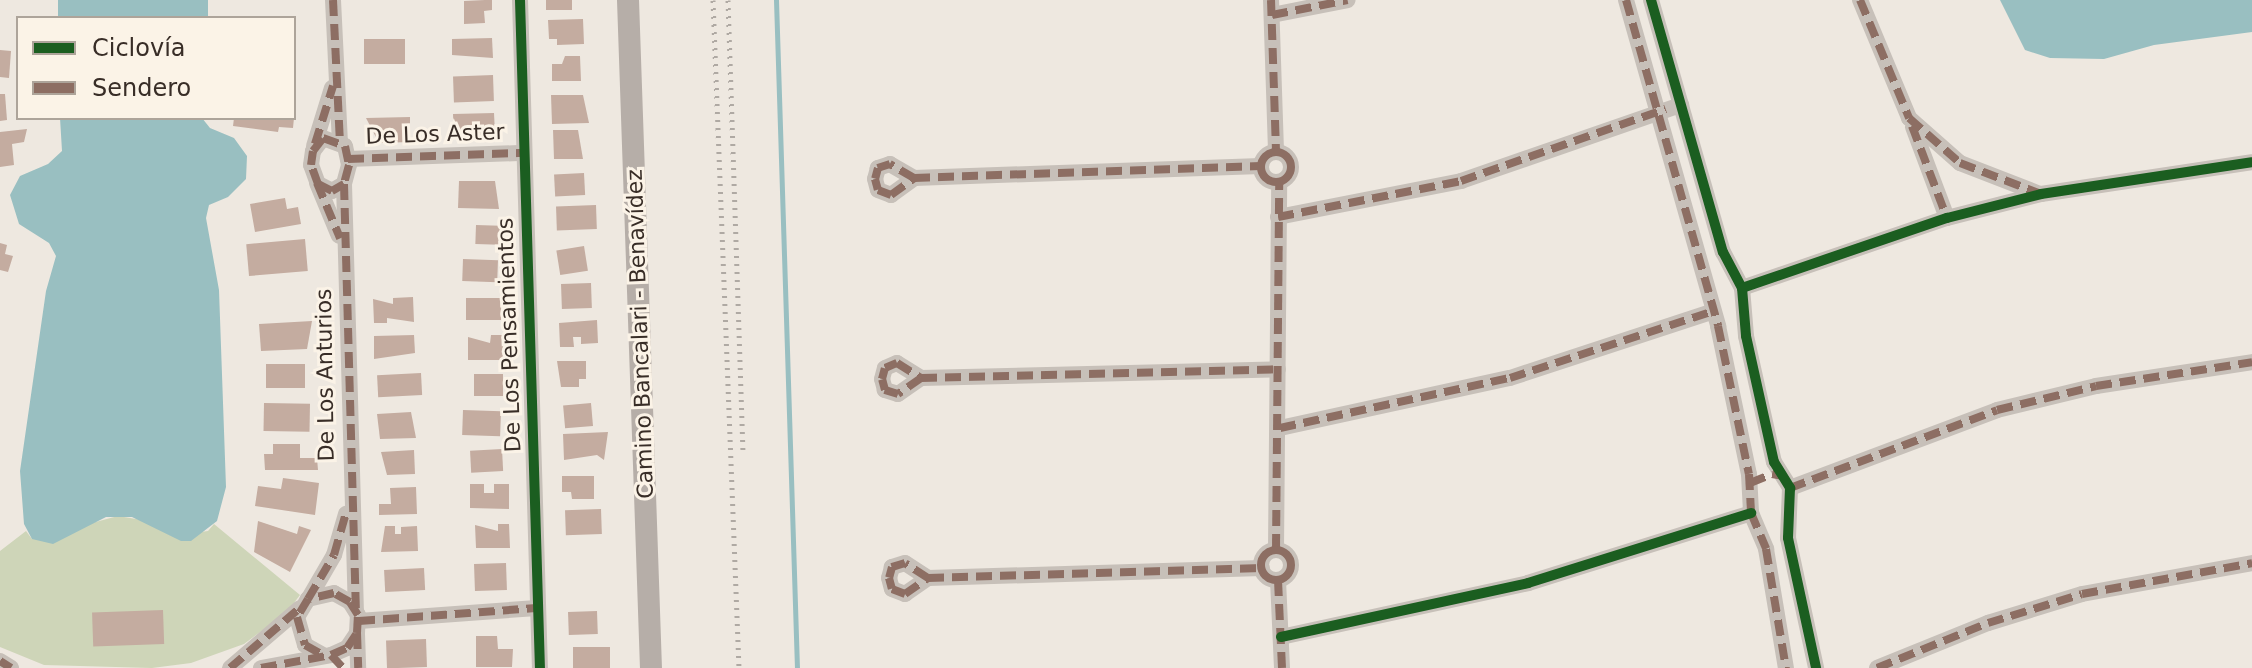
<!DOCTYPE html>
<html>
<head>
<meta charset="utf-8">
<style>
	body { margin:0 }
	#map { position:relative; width:2252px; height:668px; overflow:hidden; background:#eee8e0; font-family:"DejaVu Sans",sans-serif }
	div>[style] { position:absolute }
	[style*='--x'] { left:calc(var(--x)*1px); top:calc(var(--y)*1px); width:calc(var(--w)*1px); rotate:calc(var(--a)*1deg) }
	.green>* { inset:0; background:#ced5b8 }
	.water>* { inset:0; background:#99bfc1; transform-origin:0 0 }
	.stream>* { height:5px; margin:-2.5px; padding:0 2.5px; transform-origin:2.5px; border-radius:2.5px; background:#99bfc1 }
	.building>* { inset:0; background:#c4aca0; transform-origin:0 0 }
	.minor>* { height:16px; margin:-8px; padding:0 8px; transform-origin:8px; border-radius:8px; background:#c7c0b9 }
	.minor>.ring { margin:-8px; padding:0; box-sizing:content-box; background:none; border:16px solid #c7c0b9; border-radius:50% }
	.major>* { height:22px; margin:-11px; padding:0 11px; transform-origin:11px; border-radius:11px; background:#b6aea8 }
	.rail>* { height:5px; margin-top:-2.5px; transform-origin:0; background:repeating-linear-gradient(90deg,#afa9a3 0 2px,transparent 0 8px) }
	.quiet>* { height:8px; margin-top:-4px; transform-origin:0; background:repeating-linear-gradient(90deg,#8d6e63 0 16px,transparent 0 24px) }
	.quiet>.ring { margin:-4px; padding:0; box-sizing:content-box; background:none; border:8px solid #8d6e63; border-radius:50% }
	.cycleway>* { height:10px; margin:-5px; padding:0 5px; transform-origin:5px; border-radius:5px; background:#1b5e20 }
	span { translate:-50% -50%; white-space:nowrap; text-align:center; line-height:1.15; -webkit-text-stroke:6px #fbf3e7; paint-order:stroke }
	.street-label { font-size:22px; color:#382d27 }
	.legend { position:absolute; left:16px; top:16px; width:280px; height:104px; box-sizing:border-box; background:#fbf3e7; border:2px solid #ada49a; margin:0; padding:10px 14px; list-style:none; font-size:24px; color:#382d27 }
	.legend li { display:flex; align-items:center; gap:16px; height:40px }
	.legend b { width:40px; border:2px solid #ada49a }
</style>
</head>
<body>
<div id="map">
	<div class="green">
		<i style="clip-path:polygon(118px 516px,142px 520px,172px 536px,208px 531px,214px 524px,300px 595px,287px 612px,244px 644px,191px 663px,152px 668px,44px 665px,0 647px,0 551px,26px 531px,32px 539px)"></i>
	</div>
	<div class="water">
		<i style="left:58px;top:0;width:150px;height:18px"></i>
		<i style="clip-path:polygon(2000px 0,2252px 0,2252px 32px,2154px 45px,2104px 59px,2050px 58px,2025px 50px)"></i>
		<i style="clip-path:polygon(60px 118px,202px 118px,210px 128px,234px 138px,247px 156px,246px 179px,228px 197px,209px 205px,206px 218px,219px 290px,226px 487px,217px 521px,191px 541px,181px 541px,132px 517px,106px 517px,53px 544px,32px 539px,24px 524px,20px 471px,46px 291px,56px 256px,49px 243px,19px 224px,10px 195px,20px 176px,48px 164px,62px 151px)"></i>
	</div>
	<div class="stream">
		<i style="--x:776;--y:0;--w:668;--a:88.2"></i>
	</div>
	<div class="building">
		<i style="clip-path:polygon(485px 0,492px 0,492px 10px,484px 11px,485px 23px,464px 24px,464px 1px)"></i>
		<i style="left:546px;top:0;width:26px;height:10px"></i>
		<i style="clip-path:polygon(583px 19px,584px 44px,557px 45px,557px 39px,549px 39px,548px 20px)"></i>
		<i style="clip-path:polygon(492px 38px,493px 58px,452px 55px,452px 39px)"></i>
		<i style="left:364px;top:39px;width:41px;height:25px"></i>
		<i style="clip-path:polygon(0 50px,11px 51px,9px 78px,0 77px)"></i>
		<i style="clip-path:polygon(565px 56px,580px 56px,581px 81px,552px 81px,552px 64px,562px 64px)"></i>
		<i style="left:493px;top:75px;width:26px;height:40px;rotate:88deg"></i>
		<i style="clip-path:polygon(0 94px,5px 94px,7px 120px,0 121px)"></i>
		<i style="clip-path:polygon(551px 95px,583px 95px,589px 123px,552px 124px)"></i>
		<i style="clip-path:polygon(494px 113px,495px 133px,454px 139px,453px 114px)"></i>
		<i style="clip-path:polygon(410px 117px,410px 142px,379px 143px,366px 118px)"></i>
		<i style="clip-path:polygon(234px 118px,294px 118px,293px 128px,279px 127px,278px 132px,233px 126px)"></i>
		<i style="clip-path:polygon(27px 129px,24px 142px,12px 144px,14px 165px,0 167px,0 132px)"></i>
		<i style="clip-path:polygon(553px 130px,578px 130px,583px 159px,554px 159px)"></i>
		<i style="left:584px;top:173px;width:22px;height:30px;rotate:87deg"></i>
		<i style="clip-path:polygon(459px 181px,495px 181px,499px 209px,458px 208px)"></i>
		<i style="clip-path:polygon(285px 198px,287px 209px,298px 207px,301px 224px,255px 232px,250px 204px)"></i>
		<i style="left:596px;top:205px;width:24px;height:40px;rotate:88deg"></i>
		<i style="left:476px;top:225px;width:24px;height:19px;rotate:2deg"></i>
		<i style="left:305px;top:239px;width:32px;height:59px;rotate:85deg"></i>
		<i style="clip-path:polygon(0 243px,7px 245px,5px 254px,13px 256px,8px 272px,0 270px)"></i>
		<i style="left:584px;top:246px;width:25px;height:28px;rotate:81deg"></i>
		<i style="left:463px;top:259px;width:35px;height:22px;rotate:2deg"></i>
		<i style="left:591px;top:283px;width:25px;height:30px;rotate:88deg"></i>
		<i style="clip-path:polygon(413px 297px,414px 322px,387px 318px,387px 323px,374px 323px,373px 299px,393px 304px,393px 298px)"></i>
		<i style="left:466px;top:298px;width:35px;height:22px"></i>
		<i style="clip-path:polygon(597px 320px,598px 343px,581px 344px,581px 337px,573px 337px,574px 347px,560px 347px,559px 323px)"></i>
		<i style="clip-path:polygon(312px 321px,307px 349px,261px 351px,259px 324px)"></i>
		<i style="clip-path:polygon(414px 335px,415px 353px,374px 359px,374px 336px)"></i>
		<i style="clip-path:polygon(491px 335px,503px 335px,503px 360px,468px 360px,468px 337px,490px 343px)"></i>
		<i style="clip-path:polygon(557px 361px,586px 361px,586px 379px,579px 379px,579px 387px,561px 387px)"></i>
		<i style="left:266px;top:364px;width:39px;height:24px"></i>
		<i style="left:421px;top:373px;width:22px;height:44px;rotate:87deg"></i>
		<i style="left:474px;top:374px;width:29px;height:22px"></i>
		<i style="left:264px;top:403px;width:46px;height:28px;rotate:1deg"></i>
		<i style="left:591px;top:403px;width:23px;height:28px;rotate:85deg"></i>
		<i style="left:463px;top:410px;width:38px;height:25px;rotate:2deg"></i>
		<i style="clip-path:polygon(411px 412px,416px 438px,380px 439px,377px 414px)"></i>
		<i style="clip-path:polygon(608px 432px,604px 460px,597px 455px,564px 460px,563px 434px)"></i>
		<i style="clip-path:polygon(273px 444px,300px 444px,300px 458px,317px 458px,318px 470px,265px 470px,264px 454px,273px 454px)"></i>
		<i style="left:502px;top:449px;width:22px;height:32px;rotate:87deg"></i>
		<i style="clip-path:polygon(414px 450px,415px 474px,387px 475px,381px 452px)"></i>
		<i style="clip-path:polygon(562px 476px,594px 476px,594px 499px,572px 499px,571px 492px,562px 492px)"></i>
		<i style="clip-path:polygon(283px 478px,319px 483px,315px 515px,255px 506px,258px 486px,281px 489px)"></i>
		<i style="clip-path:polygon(470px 484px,484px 484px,484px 493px,494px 493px,494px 484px,509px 484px,509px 509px,470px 508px)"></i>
		<i style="clip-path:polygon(416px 487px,417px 514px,379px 515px,379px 504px,391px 504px,390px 488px)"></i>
		<i style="left:601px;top:509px;width:25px;height:36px;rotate:88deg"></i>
		<i style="clip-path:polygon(258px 521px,297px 534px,299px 526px,311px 530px,290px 572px,254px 552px)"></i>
		<i style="clip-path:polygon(498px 524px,509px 524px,510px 548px,476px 548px,475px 525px,498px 531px)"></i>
		<i style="clip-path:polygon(385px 526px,395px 526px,395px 534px,401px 534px,401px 527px,417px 526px,418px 551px,381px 552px)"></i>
		<i style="left:506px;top:563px;width:27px;height:32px;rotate:88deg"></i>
		<i style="left:424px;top:568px;width:22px;height:40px;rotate:87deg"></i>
		<i style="left:163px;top:610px;width:34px;height:71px;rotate:88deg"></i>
		<i style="left:597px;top:611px;width:23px;height:29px;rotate:88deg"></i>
		<i style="clip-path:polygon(476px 636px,497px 636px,498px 649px,513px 649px,512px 667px,476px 667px)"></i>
		<i style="left:426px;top:639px;width:28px;height:40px;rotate:88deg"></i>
		<i style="left:610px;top:647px;width:21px;height:37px;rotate:90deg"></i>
	</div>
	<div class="minor">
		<i style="--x:333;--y:0;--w:141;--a:87.2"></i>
		<i style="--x:520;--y:0;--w:668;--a:88.29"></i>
		<i style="--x:1271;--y:0;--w:152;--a:88.1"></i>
		<i style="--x:1626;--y:0;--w:339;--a:74.2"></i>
		<i style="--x:1718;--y:326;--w:151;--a:78.2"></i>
		<i style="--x:1749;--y:474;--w:39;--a:87"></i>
		<i style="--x:1751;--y:513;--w:39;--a:67"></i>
		<i style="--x:1766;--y:549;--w:121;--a:80.5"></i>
		<i style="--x:1651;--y:0;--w:262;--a:74.1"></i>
		<i style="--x:1723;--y:252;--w:41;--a:62.2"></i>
		<i style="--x:1742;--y:288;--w:48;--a:85.2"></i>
		<i style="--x:1746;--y:336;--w:129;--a:77.5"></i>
		<i style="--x:1774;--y:462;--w:31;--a:58"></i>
		<i style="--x:1790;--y:488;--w:50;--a:92.3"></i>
		<i style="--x:1788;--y:538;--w:133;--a:77.8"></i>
		<i style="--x:1860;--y:0;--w:128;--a:67.4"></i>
		<i style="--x:1909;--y:118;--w:68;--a:41.4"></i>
		<i style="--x:1960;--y:163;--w:86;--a:21.2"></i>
		<i style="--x:1272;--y:15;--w:77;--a:-11.2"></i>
		<i style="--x:1913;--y:127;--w:97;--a:69.5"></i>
		<i style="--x:323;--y:138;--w:23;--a:20"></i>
		<i style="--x:345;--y:146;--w:19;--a:78"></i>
		<i style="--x:349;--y:165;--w:20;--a:105"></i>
		<i style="--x:344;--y:184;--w:14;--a:150"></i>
		<i style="--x:332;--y:191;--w:16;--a:-153"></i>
		<i style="--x:318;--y:184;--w:20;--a:-110"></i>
		<i style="--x:311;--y:165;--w:14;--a:-82"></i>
		<i style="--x:313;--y:151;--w:16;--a:-52"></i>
		<i style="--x:314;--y:146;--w:61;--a:-72.8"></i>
		<i class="ring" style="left:1261px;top:152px;width:14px;height:14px"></i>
		<i style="--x:348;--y:159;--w:176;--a:-2"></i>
		<i style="--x:914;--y:178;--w:28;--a:-150"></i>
		<i style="--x:890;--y:164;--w:13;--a:162"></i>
		<i style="--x:878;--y:168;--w:11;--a:105"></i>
		<i style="--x:875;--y:179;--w:11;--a:75"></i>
		<i style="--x:878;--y:190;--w:14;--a:21"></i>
		<i style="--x:891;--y:195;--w:29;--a:-36"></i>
		<i style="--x:914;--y:178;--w:347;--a:-2"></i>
		<i style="--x:317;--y:183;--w:57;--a:67.5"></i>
		<i style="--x:344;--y:184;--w:426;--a:88.4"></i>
		<i style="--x:1278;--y:217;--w:187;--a:-11.1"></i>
		<i style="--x:1461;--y:181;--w:233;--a:-19.1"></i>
		<i style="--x:1742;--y:288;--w:217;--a:-18.9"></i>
		<i style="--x:1947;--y:218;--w:97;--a:-14.3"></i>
		<i style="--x:2041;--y:194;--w:213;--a:-8.6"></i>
		<i style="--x:921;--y:378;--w:28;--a:145"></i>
		<i style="--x:898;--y:394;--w:14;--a:-163"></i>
		<i style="--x:885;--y:390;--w:11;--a:-105"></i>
		<i style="--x:882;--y:379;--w:11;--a:-75"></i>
		<i style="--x:885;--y:368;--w:13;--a:-23"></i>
		<i style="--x:897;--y:363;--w:28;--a:32"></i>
		<i style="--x:921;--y:378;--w:357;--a:-1.4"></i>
		<i style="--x:1280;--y:428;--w:235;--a:-12.3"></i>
		<i style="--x:1510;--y:378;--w:212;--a:-18.2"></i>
		<i style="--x:1790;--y:488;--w:221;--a:-20.6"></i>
		<i style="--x:1997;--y:410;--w:102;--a:-13.6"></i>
		<i style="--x:2096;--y:386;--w:158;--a:-8.7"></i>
		<i style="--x:1276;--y:550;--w:368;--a:-89.5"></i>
		<i class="ring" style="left:1261px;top:550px;width:14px;height:14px"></i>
		<i style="--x:928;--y:578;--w:27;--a:-147"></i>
		<i style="--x:905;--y:563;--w:14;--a:163"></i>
		<i style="--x:892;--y:567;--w:11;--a:105"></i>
		<i style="--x:889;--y:578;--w:11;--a:75"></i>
		<i style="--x:892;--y:589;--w:14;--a:21"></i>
		<i style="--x:905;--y:594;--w:28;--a:-35"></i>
		<i style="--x:928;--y:578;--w:334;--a:-1.7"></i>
		<i style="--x:1278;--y:580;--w:88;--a:87.4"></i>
		<i style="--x:309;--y:598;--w:50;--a:-59.8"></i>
		<i style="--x:334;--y:555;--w:43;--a:-73.7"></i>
		<i style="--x:359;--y:621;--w:178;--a:-4.2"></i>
		<i style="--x:357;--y:634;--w:34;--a:88"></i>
		<i style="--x:1281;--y:637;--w:253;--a:-12.3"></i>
		<i style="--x:1528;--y:583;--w:234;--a:-17.4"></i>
		<i style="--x:0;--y:661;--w:13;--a:32"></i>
		<i style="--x:230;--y:668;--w:92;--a:-40.6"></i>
		<i style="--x:261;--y:668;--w:71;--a:-10.5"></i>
		<i style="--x:331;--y:655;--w:17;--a:-24"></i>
		<i style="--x:347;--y:648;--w:18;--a:-56"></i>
		<i style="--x:357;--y:633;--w:18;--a:-87"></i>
		<i style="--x:358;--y:615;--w:15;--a:-122"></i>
		<i style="--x:350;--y:602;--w:18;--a:-151"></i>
		<i style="--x:334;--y:593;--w:27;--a:167"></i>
		<i style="--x:308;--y:599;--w:21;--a:121"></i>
		<i style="--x:297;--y:617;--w:29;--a:74"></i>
		<i style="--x:305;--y:645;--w:21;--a:29"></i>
		<i style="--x:1877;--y:668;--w:120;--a:-22.1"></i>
		<i style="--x:1988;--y:623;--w:98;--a:-17.1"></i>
		<i style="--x:2082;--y:594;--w:173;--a:-10.3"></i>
	</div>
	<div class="major">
		<i style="--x:628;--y:0;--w:668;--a:88.03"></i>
	</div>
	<div class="rail">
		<i style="--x:713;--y:0;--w:669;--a:87.77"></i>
		<i style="--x:728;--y:0;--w:452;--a:88.1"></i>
	</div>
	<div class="quiet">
		<i style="--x:333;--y:0;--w:141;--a:87.2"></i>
		<i style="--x:1271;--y:0;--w:152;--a:88.1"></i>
		<i style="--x:1626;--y:0;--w:339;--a:74.2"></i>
		<i style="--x:1718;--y:326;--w:151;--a:78.2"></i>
		<i style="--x:1749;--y:474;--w:39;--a:87"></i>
		<i style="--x:1751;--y:513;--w:39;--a:67"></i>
		<i style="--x:1766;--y:549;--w:121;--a:80.5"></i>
		<i style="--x:1860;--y:0;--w:128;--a:67.4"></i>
		<i style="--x:1909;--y:118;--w:68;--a:41.4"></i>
		<i style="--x:1960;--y:163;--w:84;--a:21"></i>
		<i style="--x:1272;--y:15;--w:77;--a:-11.2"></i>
		<i style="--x:1912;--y:126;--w:98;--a:69.2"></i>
		<i style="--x:323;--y:138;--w:23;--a:20"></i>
		<i style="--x:345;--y:146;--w:19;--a:78"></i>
		<i style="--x:349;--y:165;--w:20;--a:105"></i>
		<i style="--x:344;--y:184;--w:14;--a:150"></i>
		<i style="--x:332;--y:191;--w:16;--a:-153"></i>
		<i style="--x:318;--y:184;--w:20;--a:-110"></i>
		<i style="--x:311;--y:165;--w:14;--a:-82"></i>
		<i style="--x:313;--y:151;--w:16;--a:-52"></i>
		<i style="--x:315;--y:144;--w:61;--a:-72.8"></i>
		<i class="ring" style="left:1261px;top:152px;width:22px;height:22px"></i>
		<i style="--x:348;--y:159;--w:176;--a:-2"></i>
		<i style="--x:914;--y:178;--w:28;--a:-150"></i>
		<i style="--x:890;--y:164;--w:13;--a:162"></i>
		<i style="--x:878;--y:168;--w:11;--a:105"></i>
		<i style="--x:875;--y:179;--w:11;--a:75"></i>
		<i style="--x:878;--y:190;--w:14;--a:21"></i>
		<i style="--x:891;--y:195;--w:29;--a:-36"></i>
		<i style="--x:914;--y:178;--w:347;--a:-2"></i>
		<i style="--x:317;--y:183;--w:60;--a:67.3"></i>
		<i style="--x:344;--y:184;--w:426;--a:88.4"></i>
		<i style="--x:1278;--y:217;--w:187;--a:-11.1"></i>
		<i style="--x:1461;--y:181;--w:217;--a:-19.4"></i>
		<i style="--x:921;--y:378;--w:28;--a:145"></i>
		<i style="--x:898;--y:394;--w:14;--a:-163"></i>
		<i style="--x:885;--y:390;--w:11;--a:-105"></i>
		<i style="--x:882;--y:379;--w:11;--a:-75"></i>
		<i style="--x:885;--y:368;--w:13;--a:-23"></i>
		<i style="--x:897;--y:363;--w:28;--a:32"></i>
		<i style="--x:921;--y:378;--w:357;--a:-1.4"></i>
		<i style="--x:1280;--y:428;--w:235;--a:-12.3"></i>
		<i style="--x:1510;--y:378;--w:212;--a:-18.2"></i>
		<i style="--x:1750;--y:483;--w:24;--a:-22"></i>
		<i style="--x:1772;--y:474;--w:11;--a:10"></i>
		<i style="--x:1790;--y:488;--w:221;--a:-20.6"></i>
		<i style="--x:1997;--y:410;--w:102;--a:-13.6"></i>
		<i style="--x:2096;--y:386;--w:158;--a:-8.7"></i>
		<i style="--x:1276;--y:550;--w:368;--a:-89.5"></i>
		<i class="ring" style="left:1261px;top:550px;width:22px;height:22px"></i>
		<i style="--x:928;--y:578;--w:27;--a:-147"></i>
		<i style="--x:905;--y:563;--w:14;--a:163"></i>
		<i style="--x:892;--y:567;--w:11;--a:105"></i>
		<i style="--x:889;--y:578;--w:11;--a:75"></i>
		<i style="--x:892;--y:589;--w:14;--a:21"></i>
		<i style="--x:905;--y:594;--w:28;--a:-35"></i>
		<i style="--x:928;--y:578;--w:334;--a:-1.7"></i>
		<i style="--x:1278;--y:580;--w:88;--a:87.4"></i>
		<i style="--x:308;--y:599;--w:51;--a:-59.4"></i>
		<i style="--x:334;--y:555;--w:44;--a:-74.1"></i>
		<i style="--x:359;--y:621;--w:178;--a:-4.2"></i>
		<i style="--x:357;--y:633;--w:35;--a:88"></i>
		<i style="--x:331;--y:655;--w:18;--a:47"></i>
		<i style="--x:0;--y:661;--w:13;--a:32"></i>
		<i style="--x:230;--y:668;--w:94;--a:-40.7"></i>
		<i style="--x:261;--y:668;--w:71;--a:-10.5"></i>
		<i style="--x:331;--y:655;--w:17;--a:-24"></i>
		<i style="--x:347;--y:648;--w:18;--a:-56"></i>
		<i style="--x:357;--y:633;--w:18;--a:-87"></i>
		<i style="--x:358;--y:615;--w:15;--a:-122"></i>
		<i style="--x:350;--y:602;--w:18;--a:-151"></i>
		<i style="--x:334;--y:593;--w:27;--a:167"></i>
		<i style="--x:308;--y:599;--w:21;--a:121"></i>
		<i style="--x:297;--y:617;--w:29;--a:74"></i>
		<i style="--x:305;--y:645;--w:21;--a:29"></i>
		<i style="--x:1877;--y:668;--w:120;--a:-22.1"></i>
		<i style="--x:1988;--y:623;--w:98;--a:-17.1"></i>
		<i style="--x:2082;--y:594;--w:173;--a:-10.3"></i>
	</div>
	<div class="cycleway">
		<i style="--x:520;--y:0;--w:668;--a:88.29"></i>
		<i style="--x:1651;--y:0;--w:262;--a:74.1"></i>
		<i style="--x:1723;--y:252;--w:41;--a:62.2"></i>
		<i style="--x:1742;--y:288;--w:48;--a:85.2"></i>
		<i style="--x:1746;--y:336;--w:129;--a:77.5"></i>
		<i style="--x:1774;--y:462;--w:31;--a:58"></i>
		<i style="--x:1790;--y:488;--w:50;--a:92.3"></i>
		<i style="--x:1788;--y:538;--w:133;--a:77.8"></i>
		<i style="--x:1742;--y:288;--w:217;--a:-18.9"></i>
		<i style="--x:1947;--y:218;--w:97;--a:-14.3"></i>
		<i style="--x:2041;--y:194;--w:213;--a:-8.6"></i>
		<i style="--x:1281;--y:637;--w:253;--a:-12.3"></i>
		<i style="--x:1528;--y:583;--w:234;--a:-17.4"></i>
	</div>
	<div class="street-label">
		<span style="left:435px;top:134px;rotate:-2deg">De Los Aster</span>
		<span style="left:640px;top:334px;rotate:-92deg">Camino Bancalari - Benavídez</span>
		<span style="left:509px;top:335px;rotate:-92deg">De Los Pensamientos</span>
		<span style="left:325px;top:375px;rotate:-91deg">De Los Anturios</span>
	</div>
	<ul class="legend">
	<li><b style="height:10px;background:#1b5e20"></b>Ciclovía</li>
	<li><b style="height:10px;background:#8d6e63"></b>Sendero</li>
	</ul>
</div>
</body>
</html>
